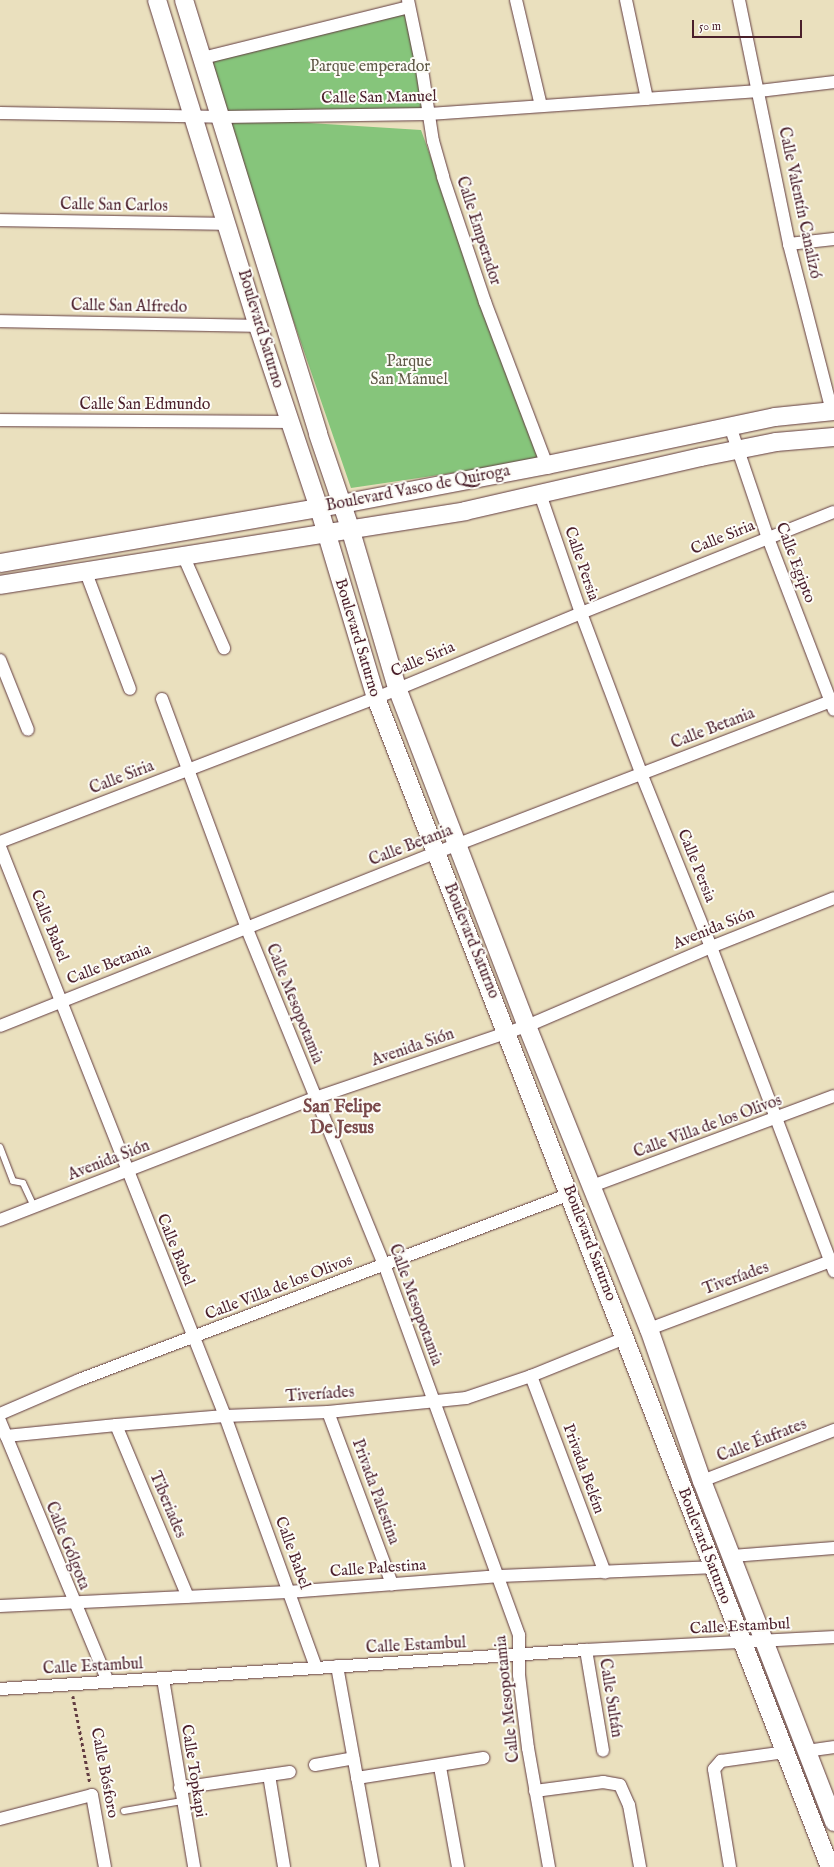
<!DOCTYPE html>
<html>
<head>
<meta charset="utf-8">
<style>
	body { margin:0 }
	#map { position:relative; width:834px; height:1867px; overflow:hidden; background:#eae0be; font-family:"IM FELL English",serif }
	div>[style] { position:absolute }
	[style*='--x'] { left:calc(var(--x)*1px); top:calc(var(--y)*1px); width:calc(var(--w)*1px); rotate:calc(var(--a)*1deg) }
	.green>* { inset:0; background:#86c57b }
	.path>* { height:2.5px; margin-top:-1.25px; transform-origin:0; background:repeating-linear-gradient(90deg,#623c41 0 3px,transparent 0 6px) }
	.roads { filter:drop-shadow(0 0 1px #623c41) drop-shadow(0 0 1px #623c41) }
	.lane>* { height:6px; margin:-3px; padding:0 3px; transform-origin:3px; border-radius:3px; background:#fff }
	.street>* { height:12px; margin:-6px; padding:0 6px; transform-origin:6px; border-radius:6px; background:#fff }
	.secondary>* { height:18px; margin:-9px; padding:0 9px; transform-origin:9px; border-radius:9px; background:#fff }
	span { translate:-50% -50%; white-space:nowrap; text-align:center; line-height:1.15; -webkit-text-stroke:4px #fdfcf7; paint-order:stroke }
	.park-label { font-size:16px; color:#5f5947 }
	.street-label { font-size:16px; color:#4a1f2b }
	.quarter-label { font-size:18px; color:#794849; font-weight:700 }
	.scale { position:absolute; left:692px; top:20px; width:110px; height:18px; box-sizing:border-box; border:2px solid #4a1f2b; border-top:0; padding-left:5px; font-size:12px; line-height:14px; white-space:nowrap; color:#4a1f2b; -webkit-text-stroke:3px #fdfcf7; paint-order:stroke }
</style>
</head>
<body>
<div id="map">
	<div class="green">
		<i style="clip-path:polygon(409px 7px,429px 114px,230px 118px,421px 130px,540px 460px,351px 488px,203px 58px)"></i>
	</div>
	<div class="path">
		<i style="--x:73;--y:1696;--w:89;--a:78.9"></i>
	</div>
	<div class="roads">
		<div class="lane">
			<i style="--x:0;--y:1147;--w:36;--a:69"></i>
			<i style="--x:13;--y:1181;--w:10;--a:11"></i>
			<i style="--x:23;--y:1183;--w:26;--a:65"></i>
			<i style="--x:124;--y:1811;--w:59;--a:-9.8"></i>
		</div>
		<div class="street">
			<i style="--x:408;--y:0;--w:64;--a:78.3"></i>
			<i style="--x:421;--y:63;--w:79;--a:81.3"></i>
			<i style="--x:433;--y:141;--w:37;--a:74"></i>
			<i style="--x:443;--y:177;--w:132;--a:71.4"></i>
			<i style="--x:485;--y:302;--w:174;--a:69.2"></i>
			<i style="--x:516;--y:0;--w:109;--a:76.7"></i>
			<i style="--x:626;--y:0;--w:101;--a:78"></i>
			<i style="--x:739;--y:0;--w:249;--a:78.4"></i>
			<i style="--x:789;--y:244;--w:172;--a:75.6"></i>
			<i style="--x:203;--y:58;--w:212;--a:-13.9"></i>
			<i style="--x:0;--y:113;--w:222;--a:1"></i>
			<i style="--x:222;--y:117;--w:207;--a:-0.8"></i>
			<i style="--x:429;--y:114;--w:331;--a:-4"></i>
			<i style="--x:759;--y:91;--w:76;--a:-6.8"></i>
			<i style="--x:0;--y:220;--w:228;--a:1"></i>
			<i style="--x:789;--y:244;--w:45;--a:-6.3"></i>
			<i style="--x:0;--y:321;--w:258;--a:1.1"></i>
			<i style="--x:0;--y:420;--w:289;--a:0.4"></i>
			<i style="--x:730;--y:426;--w:118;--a:71.3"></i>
			<i style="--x:768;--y:538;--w:184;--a:69"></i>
			<i style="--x:540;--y:494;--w:126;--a:71"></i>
			<i style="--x:581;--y:613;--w:171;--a:69.4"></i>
			<i style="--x:641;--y:773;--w:188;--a:68.1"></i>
			<i style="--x:711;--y:947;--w:347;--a:69.2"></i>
			<i style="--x:183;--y:555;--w:102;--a:66.2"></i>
			<i style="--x:85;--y:570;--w:127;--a:69.3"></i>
			<i style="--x:0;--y:660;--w:75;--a:68.2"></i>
			<i style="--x:162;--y:699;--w:245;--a:69.7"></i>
			<i style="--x:247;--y:929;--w:362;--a:67.8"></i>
			<i style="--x:384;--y:1264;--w:395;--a:70"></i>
			<i style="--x:519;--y:1635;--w:40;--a:90"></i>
			<i style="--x:519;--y:1675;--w:74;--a:83"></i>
			<i style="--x:528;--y:1748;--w:121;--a:80"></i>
			<i style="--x:0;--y:842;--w:403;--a:-21"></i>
			<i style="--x:376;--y:698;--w:222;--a:-22.5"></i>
			<i style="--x:581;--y:613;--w:272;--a:-21.8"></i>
			<i style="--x:0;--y:847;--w:612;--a:68.42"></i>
			<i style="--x:225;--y:1416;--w:268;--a:70.1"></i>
			<i style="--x:0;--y:1026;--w:468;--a:-21.7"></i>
			<i style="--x:435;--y:853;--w:427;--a:-21"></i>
			<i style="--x:592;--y:1186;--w:258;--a:-20.4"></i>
			<i style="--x:0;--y:1220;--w:338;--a:-21.2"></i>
			<i style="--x:315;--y:1098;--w:224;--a:-18.8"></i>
			<i style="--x:527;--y:1026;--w:200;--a:-23.2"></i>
			<i style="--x:711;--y:947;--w:132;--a:-21.7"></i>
			<i style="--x:649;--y:1329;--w:197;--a:-20.5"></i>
			<i style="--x:531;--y:1376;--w:210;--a:69.4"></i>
			<i style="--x:328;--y:1412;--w:184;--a:69.6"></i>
			<i style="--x:0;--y:1414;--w:86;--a:-23.3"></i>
			<i style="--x:79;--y:1380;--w:525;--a:-20.75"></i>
			<i style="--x:0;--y:1421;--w:282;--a:67.5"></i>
			<i style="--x:116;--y:1425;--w:186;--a:67.3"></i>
			<i style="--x:6;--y:1436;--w:111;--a:-5.7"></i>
			<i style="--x:116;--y:1425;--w:109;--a:-4.7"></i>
			<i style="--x:225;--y:1416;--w:103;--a:-2.2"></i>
			<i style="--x:328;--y:1412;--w:139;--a:-5.8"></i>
			<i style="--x:466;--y:1398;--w:69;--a:-18.7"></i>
			<i style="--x:531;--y:1376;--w:101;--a:-22"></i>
			<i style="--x:702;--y:1481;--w:142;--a:-21.1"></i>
			<i style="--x:732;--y:1556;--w:102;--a:-4.5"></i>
			<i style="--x:0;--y:1606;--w:288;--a:-2.8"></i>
			<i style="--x:288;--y:1592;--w:213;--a:-4.3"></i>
			<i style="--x:500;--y:1576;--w:211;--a:-2.4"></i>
			<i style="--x:586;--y:1650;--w:102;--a:80.4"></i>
			<i style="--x:337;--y:1666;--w:204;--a:79.8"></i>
			<i style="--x:163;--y:1679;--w:191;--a:80.6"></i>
			<i style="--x:0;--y:1689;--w:587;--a:-3.81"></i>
			<i style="--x:586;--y:1650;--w:248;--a:-3"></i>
			<i style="--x:806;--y:1751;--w:28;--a:-8"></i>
			<i style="--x:315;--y:1765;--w:39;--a:-10"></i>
			<i style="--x:440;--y:1767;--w:102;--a:79.8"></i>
			<i style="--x:269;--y:1775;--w:93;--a:80.7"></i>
			<i style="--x:357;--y:1778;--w:128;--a:-9"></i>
			<i style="--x:180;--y:1788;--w:111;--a:-8.3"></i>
			<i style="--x:535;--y:1791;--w:69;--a:-7.5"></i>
			<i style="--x:603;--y:1782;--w:17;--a:10"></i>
			<i style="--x:620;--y:1785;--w:22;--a:66"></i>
			<i style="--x:629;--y:1805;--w:63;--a:79.9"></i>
			<i style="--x:0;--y:1819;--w:95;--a:-14.6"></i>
			<i style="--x:92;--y:1795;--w:73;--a:79.8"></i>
			<i style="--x:730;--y:1867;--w:99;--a:-99.3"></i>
			<i style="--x:714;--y:1769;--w:11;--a:-49"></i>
			<i style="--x:721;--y:1761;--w:66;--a:-7.9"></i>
		</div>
		<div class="secondary">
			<i style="--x:157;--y:0;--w:341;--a:72.8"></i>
			<i style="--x:258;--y:326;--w:192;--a:71.5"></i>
			<i style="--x:319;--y:508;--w:198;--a:73.3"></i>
			<i style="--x:376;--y:698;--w:1254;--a:68.78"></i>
			<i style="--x:184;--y:0;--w:454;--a:72.8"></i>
			<i style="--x:318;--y:434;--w:99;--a:71.2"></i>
			<i style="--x:350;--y:528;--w:167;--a:73.6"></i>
			<i style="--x:397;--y:688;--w:362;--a:69"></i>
			<i style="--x:527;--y:1026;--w:327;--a:68.1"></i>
			<i style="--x:649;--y:1329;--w:161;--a:70.8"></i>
			<i style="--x:702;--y:1481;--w:366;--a:68.8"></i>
			<i style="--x:0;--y:563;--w:347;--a:-9.8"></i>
			<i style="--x:342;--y:504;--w:209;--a:-10.8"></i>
			<i style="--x:547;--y:465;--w:233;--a:-11.9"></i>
			<i style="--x:775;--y:417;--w:59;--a:-5.8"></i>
			<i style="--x:0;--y:585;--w:471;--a:-9"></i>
			<i style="--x:465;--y:511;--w:242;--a:-12.9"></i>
			<i style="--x:701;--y:457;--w:76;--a:-11.3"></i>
			<i style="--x:776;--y:442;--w:58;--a:-4.9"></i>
		</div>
	</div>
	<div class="park-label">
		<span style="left:370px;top:67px">Parque emperador</span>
		<span style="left:409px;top:371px">Parque<br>San Manuel</span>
	</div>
	<div class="street-label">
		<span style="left:379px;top:98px;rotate:-1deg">Calle San Manuel</span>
		<span style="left:799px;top:203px;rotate:78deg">Calle Valentín Canalizó</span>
		<span style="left:114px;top:206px;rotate:1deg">Calle San Carlos</span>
		<span style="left:478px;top:231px;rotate:72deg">Calle Emperador</span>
		<span style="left:129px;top:307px;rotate:1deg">Calle San Alfredo</span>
		<span style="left:260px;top:329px;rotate:73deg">Boulevard Saturno</span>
		<span style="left:145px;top:405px">Calle San Edmundo</span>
		<span style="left:418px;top:489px;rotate:-11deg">Boulevard Vasco de Quiroga</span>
		<span style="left:723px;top:538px;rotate:-22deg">Calle Siria</span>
		<span style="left:795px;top:563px;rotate:69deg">Calle Egipto</span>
		<span style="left:581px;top:564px;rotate:71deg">Calle Persia</span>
		<span style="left:357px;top:638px;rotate:73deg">Boulevard Saturno</span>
		<span style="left:423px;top:660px;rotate:-23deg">Calle Siria</span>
		<span style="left:713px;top:729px;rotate:-21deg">Calle Betania</span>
		<span style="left:122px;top:778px;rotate:-21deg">Calle Siria</span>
		<span style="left:411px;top:846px;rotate:-21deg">Calle Betania</span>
		<span style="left:696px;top:866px;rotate:68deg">Calle Persia</span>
		<span style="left:49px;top:926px;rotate:68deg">Calle Babel</span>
		<span style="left:714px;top:929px;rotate:-22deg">Avenida Sión</span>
		<span style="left:471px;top:941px;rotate:68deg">Boulevard Saturno</span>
		<span style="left:109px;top:965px;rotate:-21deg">Calle Betania</span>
		<span style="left:294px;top:1004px;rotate:68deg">Calle Mesopotamia</span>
		<span style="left:413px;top:1048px;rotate:-19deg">Avenida Sión</span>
		<span style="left:708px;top:1127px;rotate:-20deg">Calle Villa de los Olivos</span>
		<span style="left:109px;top:1161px;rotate:-21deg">Avenida Sión</span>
		<span style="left:589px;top:1243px;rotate:69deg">Boulevard Saturno</span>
		<span style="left:175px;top:1250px;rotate:68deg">Calle Babel</span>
		<span style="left:736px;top:1279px;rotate:-20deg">Tiveríades</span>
		<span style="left:279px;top:1288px;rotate:-21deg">Calle Villa de los Olivos</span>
		<span style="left:415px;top:1305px;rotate:70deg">Calle Mesopotamia</span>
		<span style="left:320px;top:1395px;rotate:-4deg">Tiveríades</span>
		<span style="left:762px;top:1441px;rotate:-21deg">Calle Éufrates</span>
		<span style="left:583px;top:1469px;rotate:70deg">Privada Belém</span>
		<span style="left:375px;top:1492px;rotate:70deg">Privada Palestina</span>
		<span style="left:167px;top:1505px;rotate:67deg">Tiberiades</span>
		<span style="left:67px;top:1546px;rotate:68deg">Calle Gólgota</span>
		<span style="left:704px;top:1546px;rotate:69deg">Boulevard Saturno</span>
		<span style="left:292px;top:1553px;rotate:70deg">Calle Babel</span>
		<span style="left:378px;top:1569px;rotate:-4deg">Calle Palestina</span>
		<span style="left:740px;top:1627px;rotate:-3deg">Calle Estambul</span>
		<span style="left:416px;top:1646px;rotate:-3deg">Calle Estambul</span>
		<span style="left:93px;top:1667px;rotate:-3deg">Calle Estambul</span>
		<span style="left:610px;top:1698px;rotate:81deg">Calle Sultán</span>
		<span style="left:508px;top:1699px;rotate:-96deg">Calle Mesopotamia</span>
		<span style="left:193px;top:1771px;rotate:81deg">Calle Topkapi</span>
		<span style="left:104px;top:1773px;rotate:79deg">Calle Bósforo</span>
	</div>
	<div class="quarter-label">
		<span style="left:342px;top:1119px">San Felipe<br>De Jesus</span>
	</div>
	<div class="scale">50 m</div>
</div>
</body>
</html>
